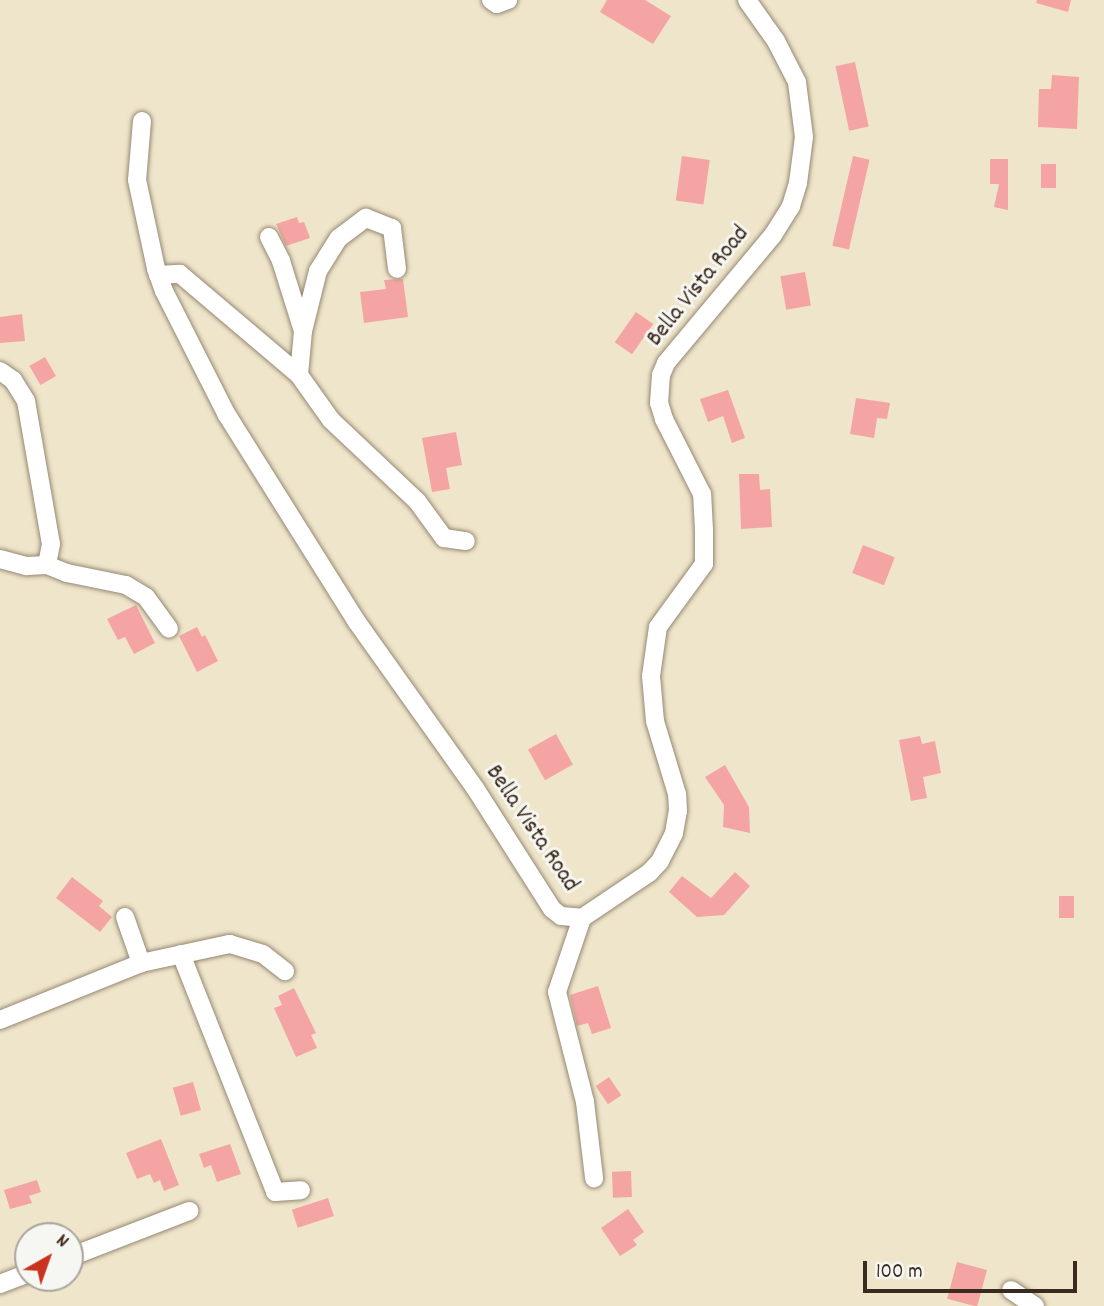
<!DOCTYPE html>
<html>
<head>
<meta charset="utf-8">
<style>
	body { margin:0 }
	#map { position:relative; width:1104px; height:1306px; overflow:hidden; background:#efe5ca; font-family:Dekko,sans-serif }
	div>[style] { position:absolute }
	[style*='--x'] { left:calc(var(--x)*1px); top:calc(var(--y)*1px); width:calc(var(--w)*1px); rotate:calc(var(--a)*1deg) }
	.building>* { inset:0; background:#f4a5a3; transform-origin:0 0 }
	.roads { filter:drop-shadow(0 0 2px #958874) drop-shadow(0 0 2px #958874) }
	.minor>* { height:18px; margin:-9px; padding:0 9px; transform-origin:9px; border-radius:9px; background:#fff }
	span { translate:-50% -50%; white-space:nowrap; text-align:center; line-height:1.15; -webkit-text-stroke:6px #f6f6f2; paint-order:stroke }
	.street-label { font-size:24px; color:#3b2a1e }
	.north { position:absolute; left:14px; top:1222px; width:70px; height:70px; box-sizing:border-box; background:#f6f6f2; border:2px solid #aba49d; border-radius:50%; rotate:40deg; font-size:19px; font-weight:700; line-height:28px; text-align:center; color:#3b2a1e }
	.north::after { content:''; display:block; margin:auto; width:24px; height:32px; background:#c8321e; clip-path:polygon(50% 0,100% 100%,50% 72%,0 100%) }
	.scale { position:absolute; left:863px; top:1261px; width:214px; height:32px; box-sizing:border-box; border:4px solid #3b2a1e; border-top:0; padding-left:9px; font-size:21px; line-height:24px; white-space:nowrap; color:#3b2a1e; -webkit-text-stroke:5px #f6f6f2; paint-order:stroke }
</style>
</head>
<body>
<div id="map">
	<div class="building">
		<i style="clip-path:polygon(607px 0,645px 0,671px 16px,653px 44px,600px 12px)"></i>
		<i style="clip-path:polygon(1037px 0,1071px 0,1068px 12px,1036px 3px)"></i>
		<i style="left:855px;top:62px;width:66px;height:20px;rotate:78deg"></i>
		<i style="clip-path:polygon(1052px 75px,1079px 77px,1077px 129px,1038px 127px,1039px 89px,1051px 89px)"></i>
		<i style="left:682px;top:156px;width:28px;height:45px;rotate:8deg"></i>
		<i style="left:853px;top:156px;width:17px;height:92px;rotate:13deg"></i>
		<i style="clip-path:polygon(990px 159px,1008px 159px,1008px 210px,994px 207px,999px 184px,990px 184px)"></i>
		<i style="left:1041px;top:164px;width:15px;height:24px"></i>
		<i style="clip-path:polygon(297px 217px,299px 223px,304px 222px,310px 238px,286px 246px,276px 224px)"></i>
		<i style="left:805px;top:272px;width:34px;height:25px;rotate:80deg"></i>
		<i style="clip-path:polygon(403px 279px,408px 317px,364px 323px,360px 292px,386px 289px,384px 280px)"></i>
		<i style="left:636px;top:312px;width:21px;height:37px;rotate:35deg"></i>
		<i style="clip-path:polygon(22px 314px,25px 341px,0 343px,0 317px)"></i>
		<i style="left:45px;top:357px;width:22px;height:18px;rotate:60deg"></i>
		<i style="clip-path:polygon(728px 390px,745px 438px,732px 443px,723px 416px,708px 422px,700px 399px)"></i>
		<i style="clip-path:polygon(856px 398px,890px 403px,887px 419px,877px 418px,874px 438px,850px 434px)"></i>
		<i style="clip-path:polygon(456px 432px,462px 465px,446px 468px,450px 489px,432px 492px,422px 438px)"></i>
		<i style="clip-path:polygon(739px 474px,759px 474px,760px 490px,770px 489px,772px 527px,741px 529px)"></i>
		<i style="left:863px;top:545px;width:34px;height:30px;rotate:21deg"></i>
		<i style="clip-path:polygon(136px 605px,155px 643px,134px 654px,125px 637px,118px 640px,107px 619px)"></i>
		<i style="clip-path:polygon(197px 627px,202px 637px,205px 635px,218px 661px,197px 672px,179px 636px)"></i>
		<i style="left:556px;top:734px;width:35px;height:32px;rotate:61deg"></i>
		<i style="clip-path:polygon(920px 736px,922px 744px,935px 741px,941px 773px,923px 777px,927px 798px,911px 801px,899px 740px)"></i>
		<i style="clip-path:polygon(725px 765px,749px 807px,750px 833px,723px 827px,724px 805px,705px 777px)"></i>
		<i style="clip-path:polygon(735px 872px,750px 886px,724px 915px,697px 917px,669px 892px,682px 876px,711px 898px)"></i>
		<i style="clip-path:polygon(72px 877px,103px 901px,99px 906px,112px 917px,100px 932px,56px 898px)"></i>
		<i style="left:1059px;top:896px;width:15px;height:22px"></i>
		<i style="clip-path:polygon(598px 986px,611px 1028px,592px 1034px,588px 1023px,577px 1026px,570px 995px)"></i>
		<i style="clip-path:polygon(294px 988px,316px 1033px,311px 1035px,317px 1048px,296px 1057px,274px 1008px,282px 1005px,278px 996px)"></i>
		<i style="left:609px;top:1077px;width:22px;height:16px;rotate:56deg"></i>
		<i style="left:193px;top:1082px;width:29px;height:21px;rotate:74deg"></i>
		<i style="clip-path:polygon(161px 1139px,179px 1185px,164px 1191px,160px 1180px,154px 1183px,150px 1174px,137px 1179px,126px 1153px)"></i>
		<i style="clip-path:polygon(230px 1144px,241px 1174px,217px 1182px,211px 1165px,204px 1168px,199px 1154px)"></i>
		<i style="left:631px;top:1171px;width:26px;height:19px;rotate:88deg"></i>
		<i style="clip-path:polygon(37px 1180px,41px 1192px,29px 1196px,32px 1203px,10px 1209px,4px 1190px)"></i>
		<i style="left:328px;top:1198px;width:19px;height:38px;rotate:72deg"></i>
		<i style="clip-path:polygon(628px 1209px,644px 1232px,633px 1240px,637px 1245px,620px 1256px,601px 1228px)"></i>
		<i style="left:957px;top:1262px;width:31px;height:38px;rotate:15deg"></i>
	</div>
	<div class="roads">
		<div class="minor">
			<i style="--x:491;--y:0;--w:7;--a:34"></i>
			<i style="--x:497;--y:4;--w:12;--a:-20"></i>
			<i style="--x:142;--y:121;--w:59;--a:94.8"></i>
			<i style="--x:137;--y:180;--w:91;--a:77.9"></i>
			<i style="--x:156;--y:269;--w:23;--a:70"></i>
			<i style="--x:164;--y:291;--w:139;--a:63.1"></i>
			<i style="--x:227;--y:415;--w:244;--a:57.9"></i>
			<i style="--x:357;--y:622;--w:204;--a:54.6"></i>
			<i style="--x:475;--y:788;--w:143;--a:57.5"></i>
			<i style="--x:552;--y:909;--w:11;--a:38"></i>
			<i style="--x:561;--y:916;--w:21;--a:5"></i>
			<i style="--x:582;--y:918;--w:81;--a:-33.9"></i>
			<i style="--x:649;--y:873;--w:16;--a:-47"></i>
			<i style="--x:660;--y:861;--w:31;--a:-63"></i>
			<i style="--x:674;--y:833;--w:22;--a:-80"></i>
			<i style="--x:678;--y:811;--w:17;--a:-93"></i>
			<i style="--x:677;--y:794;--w:76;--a:-106.8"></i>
			<i style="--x:655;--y:721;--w:45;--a:-95.1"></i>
			<i style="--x:651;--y:676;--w:49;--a:-81.9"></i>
			<i style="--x:658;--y:627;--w:78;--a:-53.9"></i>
			<i style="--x:704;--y:564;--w:34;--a:-90"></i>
			<i style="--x:704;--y:530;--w:36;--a:-93"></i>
			<i style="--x:702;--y:494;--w:84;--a:-116.9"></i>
			<i style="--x:664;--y:419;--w:17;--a:-107"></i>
			<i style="--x:659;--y:403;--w:28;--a:-86"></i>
			<i style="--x:661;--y:375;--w:13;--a:-67"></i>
			<i style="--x:666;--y:363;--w:167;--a:-50.1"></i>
			<i style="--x:773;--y:235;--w:34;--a:-58"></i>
			<i style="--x:791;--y:206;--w:24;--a:-73"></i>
			<i style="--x:798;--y:183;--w:46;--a:-82.6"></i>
			<i style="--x:804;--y:137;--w:55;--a:-97.3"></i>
			<i style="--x:797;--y:82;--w:46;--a:-117.1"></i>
			<i style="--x:776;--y:41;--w:50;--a:-125.3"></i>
			<i style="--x:269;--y:237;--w:27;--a:63"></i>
			<i style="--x:281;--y:261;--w:73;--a:72.6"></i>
			<i style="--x:303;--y:331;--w:44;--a:95.2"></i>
			<i style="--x:158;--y:275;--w:22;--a:-3"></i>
			<i style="--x:180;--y:274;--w:156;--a:40.3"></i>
			<i style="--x:299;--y:375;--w:55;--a:54.6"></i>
			<i style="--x:331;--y:420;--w:118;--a:43.3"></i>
			<i style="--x:417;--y:501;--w:46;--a:53.9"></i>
			<i style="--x:444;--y:538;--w:22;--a:8"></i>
			<i style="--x:303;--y:331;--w:62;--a:-76"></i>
			<i style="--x:318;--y:271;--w:39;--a:-58"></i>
			<i style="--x:339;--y:238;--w:34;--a:-37"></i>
			<i style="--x:366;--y:218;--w:28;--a:21"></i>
			<i style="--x:392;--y:228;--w:41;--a:83"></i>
			<i style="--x:0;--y:371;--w:16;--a:35"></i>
			<i style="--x:13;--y:380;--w:25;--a:58"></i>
			<i style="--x:26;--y:401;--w:145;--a:80.1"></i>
			<i style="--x:51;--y:544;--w:21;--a:101"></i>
			<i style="--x:0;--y:559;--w:28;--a:15"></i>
			<i style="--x:27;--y:566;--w:20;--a:-3"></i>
			<i style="--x:47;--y:565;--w:22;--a:22"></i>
			<i style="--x:67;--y:573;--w:60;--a:11.5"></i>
			<i style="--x:126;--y:585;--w:23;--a:31"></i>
			<i style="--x:146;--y:597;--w:39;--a:54"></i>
			<i style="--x:125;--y:917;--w:49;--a:70.8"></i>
			<i style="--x:582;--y:918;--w:78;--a:108.7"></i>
			<i style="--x:557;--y:992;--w:114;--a:75.7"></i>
			<i style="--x:585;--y:1102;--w:77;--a:83.2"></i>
			<i style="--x:181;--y:954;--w:256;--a:68.4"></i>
			<i style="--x:275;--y:1192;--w:26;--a:-4"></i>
			<i style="--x:0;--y:1020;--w:152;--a:-22"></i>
			<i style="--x:141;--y:963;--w:91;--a:-12.1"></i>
			<i style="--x:230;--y:944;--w:34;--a:17"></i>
			<i style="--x:263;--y:954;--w:28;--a:38"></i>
			<i style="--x:70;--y:1257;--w:128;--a:-21.1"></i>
			<i style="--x:0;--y:1284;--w:30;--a:-21"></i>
			<i style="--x:1011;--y:1290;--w:29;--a:34"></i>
		</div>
	</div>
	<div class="street-label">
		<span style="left:699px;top:287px;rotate:-51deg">Bella Vista Road</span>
		<span style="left:531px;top:829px;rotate:56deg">Bella Vista Road</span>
	</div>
	<div class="north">N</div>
	<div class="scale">100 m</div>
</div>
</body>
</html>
